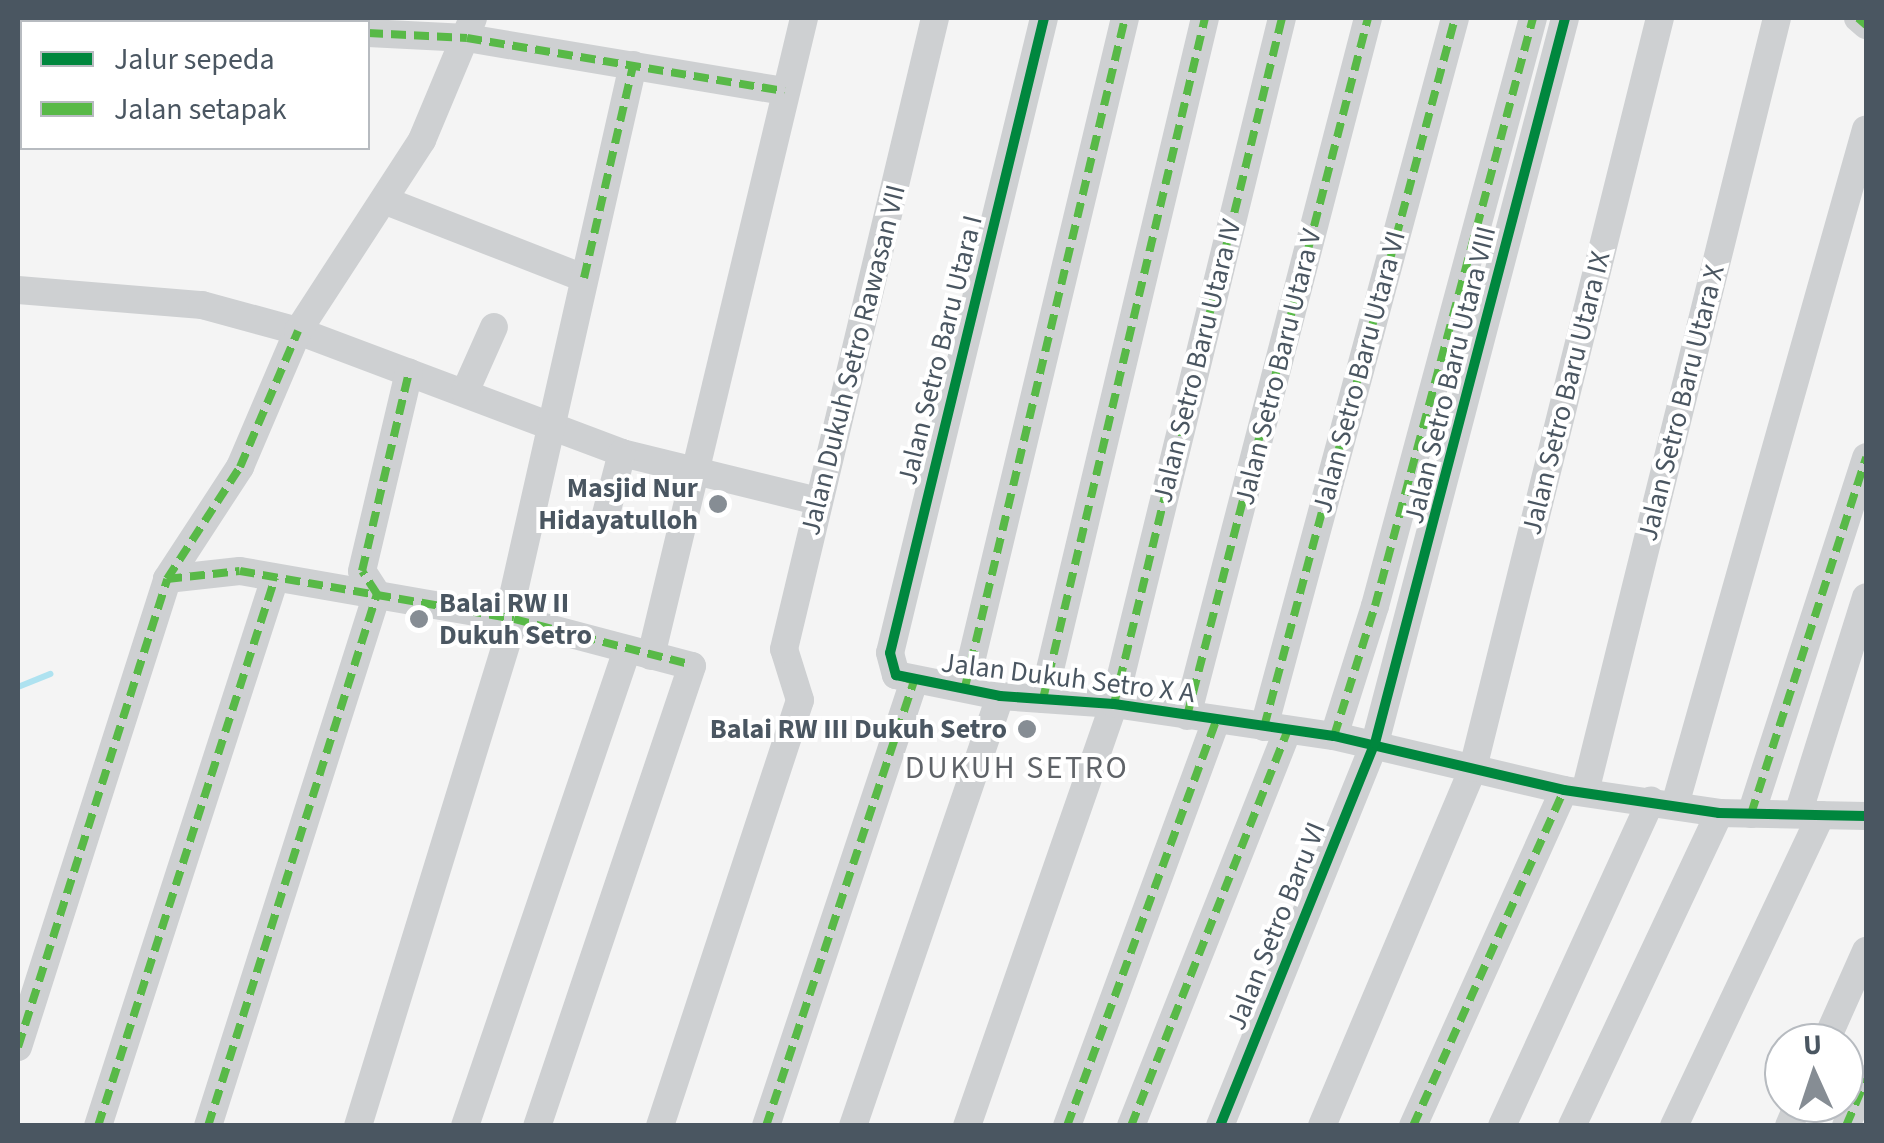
<!DOCTYPE html>
<html>
<head>
<meta charset="utf-8">
<style>
	body { margin:0 }
	#map { position:relative; width:1884px; height:1143px; overflow:hidden; background:#f4f4f4; font-family:"Source Sans 3",sans-serif }
	div>[style] { position:absolute }
	[style*='--x'] { left:calc(var(--x)*1px); top:calc(var(--y)*1px); width:calc(var(--w)*1px); rotate:calc(var(--a)*1deg) }
	.stream>* { height:6px; margin:-3px; padding:0 3px; transform-origin:3px; border-radius:3px; background:#aee2f0 }
	.minor>* { height:28px; margin:-14px; padding:0 14px; transform-origin:14px; border-radius:14px; background:#ced0d2 }
	.quiet>* { height:8px; margin-top:-4px; transform-origin:0; background:repeating-linear-gradient(90deg,#58b947 0 15px,transparent 0 23px) }
	.cycleway>* { height:10px; margin:-5px; padding:0 5px; transform-origin:5px; border-radius:5px; background:#00873e }
	.dots>* { width:28px; height:28px; translate:-50% -50%; box-sizing:border-box; border:5px solid #fff; border-radius:50% }
	span { translate:-50% -50%; white-space:nowrap; text-align:center; line-height:1.15; -webkit-text-stroke:8px #fff; paint-order:stroke }
	.street-label { font-size:28px; color:#4a5661 }
	.poi-label { font-size:28px; color:#4a5661; font-weight:700 }
	.right { translate:-100% -50%; text-align:right }
	.left { translate:0 -50%; text-align:left }
	.quarter-label { font-size:32px; color:#5f6368; letter-spacing:2.5px }
	.frame { position:absolute; inset:0; border:20px solid #4a5661; pointer-events:none }
	.legend { position:absolute; left:20px; top:20px; width:350px; height:130px; box-sizing:border-box; background:#fff; border:2px solid #b7bbc0; margin:0; padding:12px 18px; list-style:none; font-size:30px; color:#4a5661 }
	.legend li { display:flex; align-items:center; gap:20px; height:50px }
	.legend b { width:50px; border:2px solid #b7bbc0 }
	.north { position:absolute; left:1764px; top:1023px; width:100px; height:100px; box-sizing:border-box; background:#fff; border:2px solid #b7bbc0; border-radius:50%; rotate:357deg; font-size:28px; font-weight:700; line-height:40px; text-align:center; color:#4a5661 }
	.north::after { content:''; display:block; margin:auto; width:35px; height:45px; background:#868d94; clip-path:polygon(50% 0,100% 100%,50% 72%,0 100%) }
</style>
</head>
<body>
<div id="map">
	<div class="stream">
		<i style="--x:18;--y:687;--w:35;--a:-22"></i>
	</div>
	<div class="minor">
		<i style="--x:71;--y:18;--w:96;--a:2.4"></i>
		<i style="--x:1044;--y:18;--w:653;--a:103.63"></i>
		<i style="--x:890;--y:653;--w:23;--a:75"></i>
		<i style="--x:896;--y:675;--w:106;--a:11.4"></i>
		<i style="--x:1000;--y:696;--w:114;--a:4"></i>
		<i style="--x:1114;--y:704;--w:222;--a:8.3"></i>
		<i style="--x:1334;--y:736;--w:236;--a:13.2"></i>
		<i style="--x:1564;--y:790;--w:157;--a:8.4"></i>
		<i style="--x:1719;--y:813;--w:147;--a:1.2"></i>
		<i style="--x:1858;--y:18;--w:11;--a:41"></i>
		<i style="--x:368;--y:33;--w:99;--a:2.9"></i>
		<i style="--x:467;--y:38;--w:322;--a:9.5"></i>
		<i style="--x:18;--y:85;--w:4;--a:0"></i>
		<i style="--x:386;--y:201;--w:212;--a:21.3"></i>
		<i style="--x:18;--y:290;--w:185;--a:4.7"></i>
		<i style="--x:202;--y:305;--w:99;--a:15.2"></i>
		<i style="--x:298;--y:331;--w:346;--a:20.6"></i>
		<i style="--x:622;--y:453;--w:201;--a:13.8"></i>
		<i style="--x:465;--y:392;--w:71;--a:-66"></i>
		<i style="--x:606;--y:514;--w:63;--a:-75.3"></i>
		<i style="--x:167;--y:579;--w:73;--a:-6.3"></i>
		<i style="--x:240;--y:571;--w:278;--a:9.9"></i>
		<i style="--x:514;--y:619;--w:184;--a:14.8"></i>
		<i style="--x:692;--y:666;--w:485;--a:108.6"></i>
		<i style="--x:508;--y:618;--w:567;--a:-77.26"></i>
		<i style="--x:651;--y:656;--w:656;--a:-76.51"></i>
		<i style="--x:965;--y:687;--w:688;--a:-76.55"></i>
		<i style="--x:1043;--y:699;--w:700;--a:-76.62"></i>
		<i style="--x:1187;--y:716;--w:721;--a:-75.46"></i>
		<i style="--x:1264;--y:727;--w:734;--a:-74.92"></i>
		<i style="--x:1334;--y:736;--w:136;--a:-72.5"></i>
		<i style="--x:1375;--y:606;--w:609;--a:-74.96"></i>
		<i style="--x:1586;--y:788;--w:793;--a:-76.07"></i>
		<i style="--x:1675;--y:805;--w:702;--a:-74.22"></i>
		<i style="--x:1751;--y:814;--w:375;--a:-72.1"></i>
		<i style="--x:1798;--y:814;--w:227;--a:-72.6"></i>
		<i style="--x:1825;--y:1043;--w:101;--a:-66"></i>
		<i style="--x:18;--y:1047;--w:491;--a:-72.3"></i>
		<i style="--x:167;--y:579;--w:134;--a:-56.9"></i>
		<i style="--x:240;--y:467;--w:148;--a:-66.9"></i>
		<i style="--x:298;--y:331;--w:228;--a:-57"></i>
		<i style="--x:422;--y:140;--w:132;--a:-67.3"></i>
		<i style="--x:98;--y:1126;--w:576;--a:-72.1"></i>
		<i style="--x:208;--y:1126;--w:558;--a:-72.38"></i>
		<i style="--x:377;--y:594;--w:27;--a:-123"></i>
		<i style="--x:362;--y:571;--w:204;--a:-76.7"></i>
		<i style="--x:358;--y:1126;--w:530;--a:-72.9"></i>
		<i style="--x:465;--y:1126;--w:503;--a:-71.2"></i>
		<i style="--x:660;--y:1126;--w:448;--a:-71.8"></i>
		<i style="--x:800;--y:700;--w:53;--a:-107.4"></i>
		<i style="--x:784;--y:649;--w:649;--a:-76.54"></i>
		<i style="--x:766;--y:1126;--w:469;--a:-71.6"></i>
		<i style="--x:853;--y:1126;--w:454;--a:-71.1"></i>
		<i style="--x:967;--y:1126;--w:447;--a:-70.8"></i>
		<i style="--x:1114;--y:704;--w:706;--a:-76.24"></i>
		<i style="--x:1067;--y:1126;--w:432;--a:-69.8"></i>
		<i style="--x:1131;--y:1126;--w:426;--a:-68.4"></i>
		<i style="--x:1220;--y:1126;--w:413;--a:-68"></i>
		<i style="--x:1375;--y:743;--w:749;--a:-75.31"></i>
		<i style="--x:1322;--y:1126;--w:389;--a:-67.1"></i>
		<i style="--x:1473;--y:768;--w:773;--a:-76"></i>
		<i style="--x:1413;--y:1126;--w:368;--a:-65.8"></i>
		<i style="--x:1502;--y:1126;--w:358;--a:-65.4"></i>
		<i style="--x:1572;--y:1126;--w:346;--a:-64.8"></i>
		<i style="--x:1674;--y:1126;--w:344;--a:-64.7"></i>
		<i style="--x:1789;--y:1126;--w:25;--a:-67"></i>
		<i style="--x:1846;--y:1126;--w:51;--a:-66.9"></i>
	</div>
	<div class="quiet">
		<i style="--x:71;--y:18;--w:96;--a:2.4"></i>
		<i style="--x:1858;--y:18;--w:11;--a:41"></i>
		<i style="--x:368;--y:33;--w:99;--a:2.9"></i>
		<i style="--x:467;--y:38;--w:322;--a:9.5"></i>
		<i style="--x:18;--y:85;--w:4;--a:0"></i>
		<i style="--x:584;--y:278;--w:219;--a:-77"></i>
		<i style="--x:167;--y:579;--w:73;--a:-6.3"></i>
		<i style="--x:240;--y:571;--w:278;--a:9.9"></i>
		<i style="--x:514;--y:619;--w:181;--a:14.4"></i>
		<i style="--x:965;--y:687;--w:688;--a:-76.55"></i>
		<i style="--x:1043;--y:699;--w:700;--a:-76.62"></i>
		<i style="--x:1114;--y:704;--w:706;--a:-76.24"></i>
		<i style="--x:1187;--y:716;--w:721;--a:-75.46"></i>
		<i style="--x:1264;--y:727;--w:734;--a:-74.92"></i>
		<i style="--x:1334;--y:736;--w:136;--a:-72.5"></i>
		<i style="--x:1375;--y:606;--w:609;--a:-74.96"></i>
		<i style="--x:1751;--y:814;--w:375;--a:-72.1"></i>
		<i style="--x:18;--y:1047;--w:491;--a:-72.3"></i>
		<i style="--x:167;--y:579;--w:134;--a:-56.9"></i>
		<i style="--x:240;--y:467;--w:148;--a:-66.9"></i>
		<i style="--x:98;--y:1126;--w:576;--a:-72.1"></i>
		<i style="--x:208;--y:1126;--w:558;--a:-72.38"></i>
		<i style="--x:377;--y:594;--w:27;--a:-123"></i>
		<i style="--x:362;--y:571;--w:204;--a:-76.7"></i>
		<i style="--x:766;--y:1126;--w:469;--a:-71.6"></i>
		<i style="--x:914;--y:681;--w:12;--a:-160"></i>
		<i style="--x:1067;--y:1126;--w:432;--a:-69.8"></i>
		<i style="--x:1131;--y:1126;--w:426;--a:-68.4"></i>
		<i style="--x:1413;--y:1126;--w:368;--a:-65.8"></i>
		<i style="--x:1846;--y:1126;--w:51;--a:-66.9"></i>
	</div>
	<div class="cycleway">
		<i style="--x:1044;--y:18;--w:653;--a:103.63"></i>
		<i style="--x:890;--y:653;--w:23;--a:75"></i>
		<i style="--x:896;--y:675;--w:106;--a:11.4"></i>
		<i style="--x:1000;--y:696;--w:114;--a:4"></i>
		<i style="--x:1114;--y:704;--w:222;--a:8.3"></i>
		<i style="--x:1334;--y:736;--w:236;--a:13.2"></i>
		<i style="--x:1564;--y:790;--w:157;--a:8.4"></i>
		<i style="--x:1719;--y:813;--w:147;--a:1.2"></i>
		<i style="--x:1220;--y:1126;--w:413;--a:-68"></i>
		<i style="--x:1375;--y:743;--w:749;--a:-75.31"></i>
	</div>
	<div class="dots">
		<i style="left:718px;top:504px;background:#868d94"></i>
		<i style="left:419px;top:619px;background:#868d94"></i>
		<i style="left:1027px;top:729px;background:#868d94"></i>
	</div>
	<div class="street-label">
		<span style="left:940px;top:350px;rotate:-76deg">Jalan Setro Baru Utara I</span>
		<span style="left:853px;top:360px;rotate:-76deg">Jalan Dukuh Setro Rawasan VII</span>
		<span style="left:1197px;top:361px;rotate:-76deg">Jalan Setro Baru Utara IV</span>
		<span style="left:1278px;top:367px;rotate:-76deg">Jalan Setro Baru Utara V</span>
		<span style="left:1359px;top:372px;rotate:-75deg">Jalan Setro Baru Utara VI</span>
		<span style="left:1450px;top:375px;rotate:-76deg">Jalan Setro Baru Utara VIII</span>
		<span style="left:1566px;top:393px;rotate:-76deg">Jalan Setro Baru Utara IX</span>
		<span style="left:1681px;top:403px;rotate:-76deg">Jalan Setro Baru Utara X</span>
		<span style="left:1068px;top:678px;rotate:7deg">Jalan Dukuh Setro X A</span>
		<span style="left:1276px;top:926px;rotate:-68deg">Jalan Setro Baru VI</span>
	</div>
	<div class="poi-label">
		<span class="right" style="left:698px;top:504px">Masjid Nur<br>Hidayatulloh</span>
		<span class="left" style="left:439px;top:619px">Balai RW II<br>Dukuh Setro</span>
		<span class="right" style="left:1007px;top:729px">Balai RW III Dukuh Setro</span>
	</div>
	<div class="quarter-label">
		<span style="left:1017px;top:768px">DUKUH SETRO</span>
	</div>
	<div class="frame"></div>
	<ul class="legend">
	<li><b style="height:12px;background:#00873e"></b>Jalur sepeda</li>
	<li><b style="height:12px;background:#58b947"></b>Jalan setapak</li>
	</ul>
	<div class="north">U</div>
</div>
</body>
</html>
